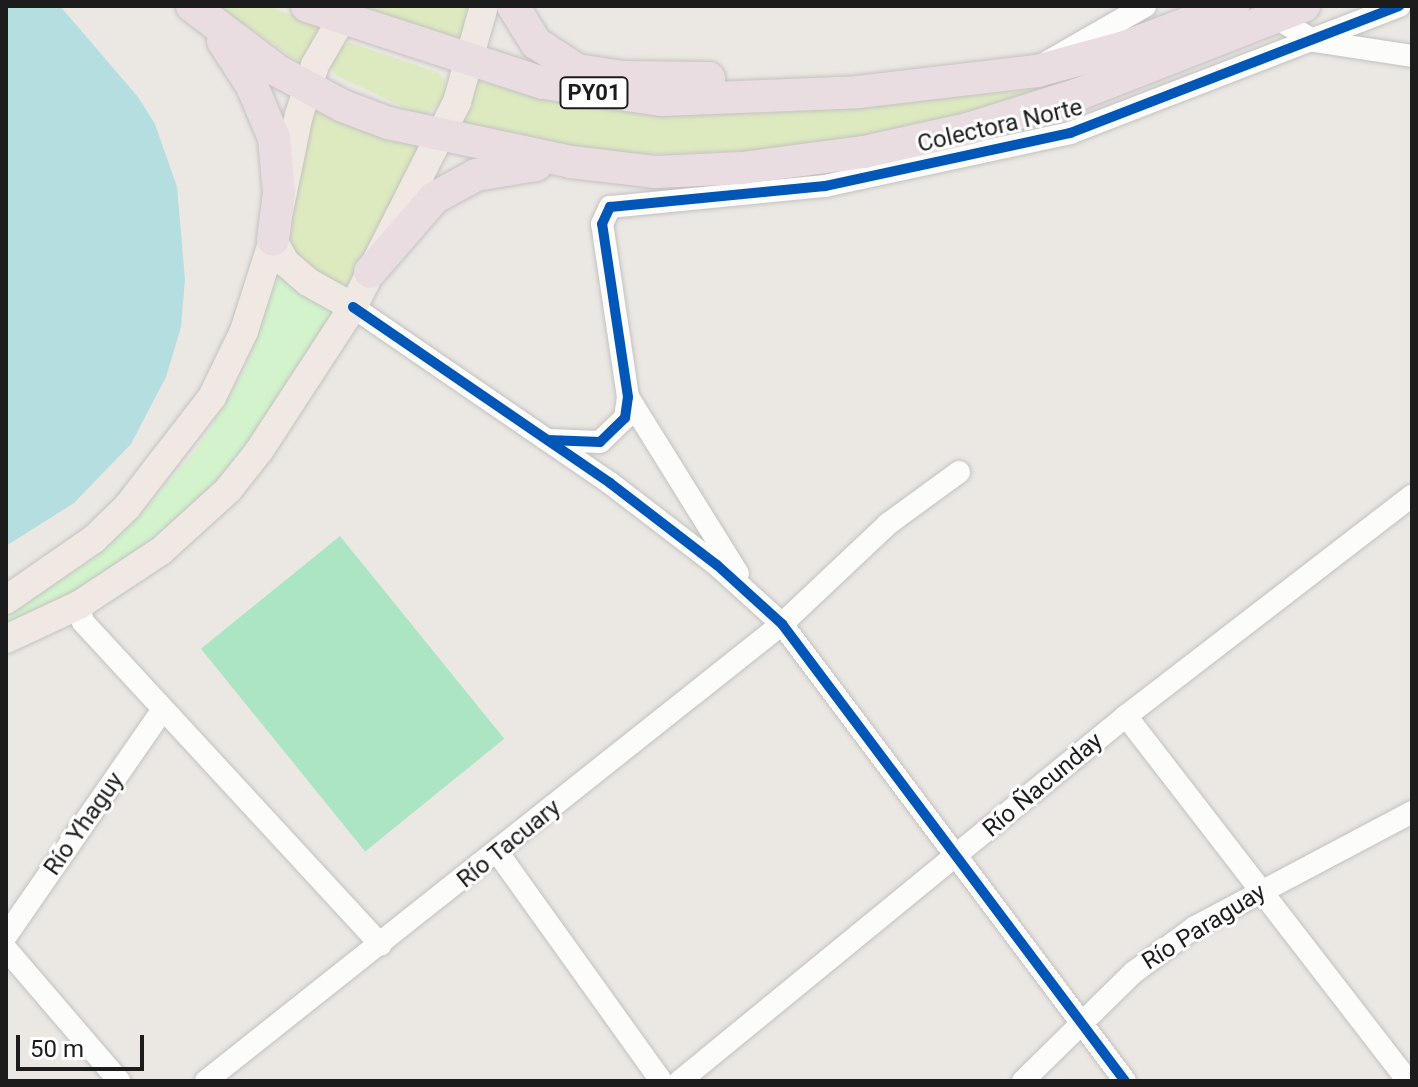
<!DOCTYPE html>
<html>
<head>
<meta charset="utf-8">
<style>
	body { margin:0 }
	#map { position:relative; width:1418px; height:1087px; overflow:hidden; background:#ebe8e4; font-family:Roboto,sans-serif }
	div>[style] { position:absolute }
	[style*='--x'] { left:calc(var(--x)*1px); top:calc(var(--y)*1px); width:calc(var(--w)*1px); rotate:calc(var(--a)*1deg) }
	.grass>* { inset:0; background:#ddeac0 }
	.park>* { inset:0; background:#d3f3cd }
	.pitch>* { inset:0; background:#ace5c4; transform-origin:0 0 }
	.water>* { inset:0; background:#b5dee0 }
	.roads { filter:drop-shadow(0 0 2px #c3c2c0) drop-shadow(0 0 2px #c3c2c0) }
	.minor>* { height:22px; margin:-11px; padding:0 11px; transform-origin:11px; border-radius:11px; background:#fcfcfb }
	.major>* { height:28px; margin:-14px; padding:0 14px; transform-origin:14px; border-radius:14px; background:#f0e9e3 }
	.highway>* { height:32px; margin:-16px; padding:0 16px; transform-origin:16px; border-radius:16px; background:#e9dde1 }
	.cycleway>* { height:10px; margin:-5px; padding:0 5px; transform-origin:5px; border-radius:5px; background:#0057b8 }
	span { translate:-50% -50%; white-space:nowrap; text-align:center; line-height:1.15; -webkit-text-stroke:6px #fff; paint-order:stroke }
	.shield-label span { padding:2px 6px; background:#fff; border:2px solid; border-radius:6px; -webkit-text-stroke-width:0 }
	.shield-label { font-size:22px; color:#1c1c1c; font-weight:700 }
	.street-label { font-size:24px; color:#1c1c1c }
	.frame { position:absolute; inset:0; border:8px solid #1c1c1c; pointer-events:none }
	.scale { position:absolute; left:16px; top:1035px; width:128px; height:36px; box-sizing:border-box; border:4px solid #1c1c1c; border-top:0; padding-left:10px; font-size:24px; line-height:28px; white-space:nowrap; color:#1c1c1c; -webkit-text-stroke:6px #fff; paint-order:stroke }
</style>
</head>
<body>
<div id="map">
	<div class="grass">
		<i style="clip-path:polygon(218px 6px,268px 6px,320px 27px,300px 63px)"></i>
		<i style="clip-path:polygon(356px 6px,474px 6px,464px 57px)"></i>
		<i style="clip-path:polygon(348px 42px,439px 73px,445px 80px,444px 100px,427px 114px,418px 114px,337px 76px,330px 67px,333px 56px)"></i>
		<i style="clip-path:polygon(479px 82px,560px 101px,668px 112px,760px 114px,1037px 90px,972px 112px,856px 138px,754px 151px,651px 154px,539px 147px,455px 131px)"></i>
		<i style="clip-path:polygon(314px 99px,431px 144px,350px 293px,297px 261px,286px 243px)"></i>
	</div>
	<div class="park">
		<i style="clip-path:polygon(279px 273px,336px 312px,284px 401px,186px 519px,67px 600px,6px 627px,6px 615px,90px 562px,137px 519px,197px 449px,244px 372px)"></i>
	</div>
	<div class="pitch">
		<i style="left:340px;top:536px;width:261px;height:179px;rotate:51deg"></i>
	</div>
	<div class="water">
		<i style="clip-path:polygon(6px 6px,60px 6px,138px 97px,155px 124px,177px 187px,185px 279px,181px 327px,166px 377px,131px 444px,74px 503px,6px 546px)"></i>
	</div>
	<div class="roads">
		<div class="minor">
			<i style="--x:1275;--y:17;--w:46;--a:31.6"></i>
			<i style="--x:1314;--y:41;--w:99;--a:8.7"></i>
			<i style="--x:1049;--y:61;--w:111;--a:-29.8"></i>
			<i style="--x:353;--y:307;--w:311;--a:34.4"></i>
			<i style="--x:610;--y:483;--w:135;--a:37.5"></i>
			<i style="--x:717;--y:565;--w:88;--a:42.2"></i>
			<i style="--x:782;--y:624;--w:571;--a:53.11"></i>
			<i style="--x:628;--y:397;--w:208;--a:58.1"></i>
			<i style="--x:548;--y:440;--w:52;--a:2.2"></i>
			<i style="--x:600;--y:442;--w:35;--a:-44"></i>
			<i style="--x:625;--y:418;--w:21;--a:-82"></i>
			<i style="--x:628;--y:397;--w:175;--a:-98.5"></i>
			<i style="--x:602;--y:224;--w:19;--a:-65"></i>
			<i style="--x:610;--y:207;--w:216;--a:-5.6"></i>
			<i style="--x:825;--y:186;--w:251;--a:-12.2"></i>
			<i style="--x:1070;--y:133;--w:353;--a:-21.1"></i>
			<i style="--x:79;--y:605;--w:17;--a:77"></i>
			<i style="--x:83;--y:622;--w:439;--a:47.3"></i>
			<i style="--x:1126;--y:716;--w:461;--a:52.3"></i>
			<i style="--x:498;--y:853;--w:280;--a:54.4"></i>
			<i style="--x:6;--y:936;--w:274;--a:-55.3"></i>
			<i style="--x:6;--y:949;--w:174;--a:49.4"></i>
			<i style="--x:206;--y:1081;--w:735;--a:-38.43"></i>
			<i style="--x:782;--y:624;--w:146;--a:-43.3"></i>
			<i style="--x:888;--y:524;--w:88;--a:-36.2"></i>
			<i style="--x:680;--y:1081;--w:576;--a:-39.3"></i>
			<i style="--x:1126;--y:716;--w:361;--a:-37.6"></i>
			<i style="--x:1023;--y:1081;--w:156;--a:-44.5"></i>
			<i style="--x:1134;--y:972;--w:76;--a:-36.4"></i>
			<i style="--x:1195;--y:927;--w:246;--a:-27.9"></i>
		</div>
		<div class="major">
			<i style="--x:273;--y:240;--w:25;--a:61"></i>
			<i style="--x:285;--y:262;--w:30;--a:41"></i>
			<i style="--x:308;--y:282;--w:51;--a:29.1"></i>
			<i style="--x:6;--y:600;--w:107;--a:-34.7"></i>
			<i style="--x:94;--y:539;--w:46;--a:-44.1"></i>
			<i style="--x:127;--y:507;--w:139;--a:-52.3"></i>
			<i style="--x:212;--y:397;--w:73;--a:-64.1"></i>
			<i style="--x:244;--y:331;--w:96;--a:-72.3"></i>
			<i style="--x:273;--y:240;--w:128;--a:-78.3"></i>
			<i style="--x:299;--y:115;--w:52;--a:-72.3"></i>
			<i style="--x:315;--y:65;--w:68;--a:-60"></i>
			<i style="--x:6;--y:639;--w:81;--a:-25"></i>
			<i style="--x:79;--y:605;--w:98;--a:-33.4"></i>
			<i style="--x:161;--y:551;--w:91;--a:-42.3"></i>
			<i style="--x:228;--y:490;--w:50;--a:-51.5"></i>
			<i style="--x:259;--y:451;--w:172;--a:-56.9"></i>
			<i style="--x:353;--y:307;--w:230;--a:-63.1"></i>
			<i style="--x:457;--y:102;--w:100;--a:-74.3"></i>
		</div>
		<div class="highway">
			<i style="--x:192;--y:6;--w:108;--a:37.1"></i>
			<i style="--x:278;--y:71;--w:74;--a:28.3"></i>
			<i style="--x:343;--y:106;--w:48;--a:20.7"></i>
			<i style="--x:388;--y:123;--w:187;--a:12"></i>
			<i style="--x:571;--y:162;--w:86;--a:6.7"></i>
			<i style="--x:656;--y:172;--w:86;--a:-2.7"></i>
			<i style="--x:742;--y:168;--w:123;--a:-7.5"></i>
			<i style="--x:864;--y:152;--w:110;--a:-12.6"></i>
			<i style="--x:971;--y:128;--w:113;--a:-17.5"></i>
			<i style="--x:1079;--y:94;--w:242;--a:-21.4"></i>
			<i style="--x:307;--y:6;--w:248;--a:18.1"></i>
			<i style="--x:543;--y:83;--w:121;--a:8.1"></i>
			<i style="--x:663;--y:100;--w:195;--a:-2.3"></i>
			<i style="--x:858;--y:92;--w:180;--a:-6.7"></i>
			<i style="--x:1037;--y:71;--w:91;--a:-15.3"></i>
			<i style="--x:1125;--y:47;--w:116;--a:-20.8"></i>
			<i style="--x:513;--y:6;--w:44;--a:58.1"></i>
			<i style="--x:536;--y:43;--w:49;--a:33.4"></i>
			<i style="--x:577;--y:70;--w:47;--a:8.7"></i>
			<i style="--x:623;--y:77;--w:86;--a:0.7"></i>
			<i style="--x:223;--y:41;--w:54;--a:57.2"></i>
			<i style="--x:252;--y:86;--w:56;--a:67.1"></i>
			<i style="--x:274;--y:138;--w:55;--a:84.8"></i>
			<i style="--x:279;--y:193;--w:47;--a:97.3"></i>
			<i style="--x:370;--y:272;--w:98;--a:-49.1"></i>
			<i style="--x:434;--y:198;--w:48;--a:-28.7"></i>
			<i style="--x:476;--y:175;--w:61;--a:-9.5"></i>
		</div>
	</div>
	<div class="cycleway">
		<i style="--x:353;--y:307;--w:311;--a:34.4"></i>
		<i style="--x:610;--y:483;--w:135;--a:37.5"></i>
		<i style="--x:717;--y:565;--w:88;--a:42.2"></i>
		<i style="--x:782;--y:624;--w:571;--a:53.11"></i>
		<i style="--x:548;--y:440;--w:52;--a:2.2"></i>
		<i style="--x:600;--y:442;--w:35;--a:-44"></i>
		<i style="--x:625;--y:418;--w:21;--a:-82"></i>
		<i style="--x:628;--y:397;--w:175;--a:-98.5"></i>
		<i style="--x:602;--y:224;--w:19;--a:-65"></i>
		<i style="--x:610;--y:207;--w:216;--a:-5.6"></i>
		<i style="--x:825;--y:186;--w:251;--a:-12.2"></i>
		<i style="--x:1070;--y:133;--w:353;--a:-21.1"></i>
	</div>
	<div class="shield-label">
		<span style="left:594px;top:93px">PY01</span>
	</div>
	<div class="street-label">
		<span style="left:1000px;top:126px;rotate:-13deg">Colectora Norte</span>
		<span style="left:1043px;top:785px;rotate:-40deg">Río Ñacunday</span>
		<span style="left:84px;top:824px;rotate:-55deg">Río Yhaguy</span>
		<span style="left:509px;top:844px;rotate:-39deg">Río Tacuary</span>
		<span style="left:1204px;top:927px;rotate:-32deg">Río Paraguay</span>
	</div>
	<div class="frame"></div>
	<div class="scale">50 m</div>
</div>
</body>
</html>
